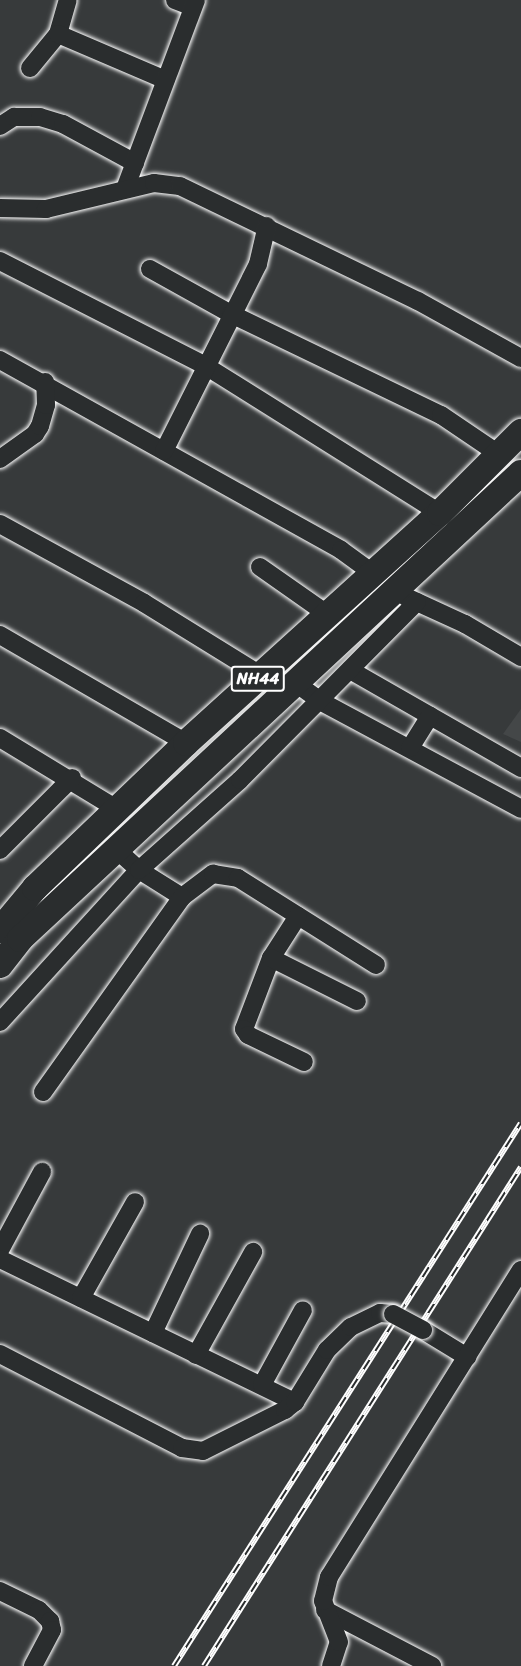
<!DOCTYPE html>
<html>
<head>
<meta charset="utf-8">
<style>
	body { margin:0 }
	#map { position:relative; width:521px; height:1666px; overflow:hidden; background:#373a3b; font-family:Sriracha,sans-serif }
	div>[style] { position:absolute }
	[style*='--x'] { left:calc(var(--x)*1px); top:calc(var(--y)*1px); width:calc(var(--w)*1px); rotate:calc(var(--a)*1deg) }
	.built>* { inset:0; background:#444748 }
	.roads { filter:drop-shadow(0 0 2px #fff) drop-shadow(0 0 2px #fff) }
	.minor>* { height:18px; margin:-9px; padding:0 9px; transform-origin:9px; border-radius:9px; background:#2a2d2e }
	.highway>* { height:26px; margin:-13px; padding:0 13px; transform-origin:13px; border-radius:13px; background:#2a2d2e }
	.rail>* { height:6px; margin-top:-3px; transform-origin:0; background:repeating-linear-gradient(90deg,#2a2d2e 0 11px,#fff 0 22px); box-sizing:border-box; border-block:2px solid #fff }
	.bridges { filter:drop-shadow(0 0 2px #fff) drop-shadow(0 0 2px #fff) }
	.minor-bridge>* { height:18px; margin:-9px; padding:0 9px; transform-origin:9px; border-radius:9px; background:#2a2d2e }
	span { translate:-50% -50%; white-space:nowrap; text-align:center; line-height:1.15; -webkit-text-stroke:6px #2a2d2e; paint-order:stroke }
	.shield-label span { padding:2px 4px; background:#2a2d2e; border:2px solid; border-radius:4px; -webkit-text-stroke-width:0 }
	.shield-label { font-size:16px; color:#fff; font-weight:700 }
</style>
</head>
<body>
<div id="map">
	<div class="built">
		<i style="clip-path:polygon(521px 709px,521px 742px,503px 734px)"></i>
	</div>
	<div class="roads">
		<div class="minor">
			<i style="--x:175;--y:0;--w:19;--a:21"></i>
			<i style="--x:58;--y:34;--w:35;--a:-74"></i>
			<i style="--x:30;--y:68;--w:44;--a:-50.5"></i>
			<i style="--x:58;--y:34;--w:117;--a:23.1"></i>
			<i style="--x:0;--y:126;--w:17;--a:-33"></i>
			<i style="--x:14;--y:117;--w:26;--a:0"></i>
			<i style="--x:40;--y:117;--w:24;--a:17"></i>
			<i style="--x:63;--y:124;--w:82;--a:28.4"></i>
			<i style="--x:125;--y:189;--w:202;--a:-69.4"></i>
			<i style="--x:0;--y:208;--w:46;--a:1.2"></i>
			<i style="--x:46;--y:209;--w:111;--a:-13.5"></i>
			<i style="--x:154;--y:183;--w:26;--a:7"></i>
			<i style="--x:180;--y:186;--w:264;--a:25.8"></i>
			<i style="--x:418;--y:301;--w:118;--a:29"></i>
			<i style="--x:0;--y:261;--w:229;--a:27"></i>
			<i style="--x:204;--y:365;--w:279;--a:32.1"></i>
			<i style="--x:150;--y:269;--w:93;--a:29.1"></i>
			<i style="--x:231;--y:314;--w:233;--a:25.7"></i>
			<i style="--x:441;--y:415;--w:71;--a:34.1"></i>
			<i style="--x:0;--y:360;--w:390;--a:29.1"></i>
			<i style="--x:341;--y:550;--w:37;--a:36"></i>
			<i style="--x:164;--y:451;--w:209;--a:-63.3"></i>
			<i style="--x:258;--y:264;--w:39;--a:-77"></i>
			<i style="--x:0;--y:459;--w:43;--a:-35.5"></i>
			<i style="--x:35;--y:434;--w:9;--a:-58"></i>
			<i style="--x:40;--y:426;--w:22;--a:-74"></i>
			<i style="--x:46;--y:405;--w:23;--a:-92"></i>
			<i style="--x:0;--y:524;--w:164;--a:28.7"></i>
			<i style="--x:144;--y:603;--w:139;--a:31.7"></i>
			<i style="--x:260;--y:567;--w:82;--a:35"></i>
			<i style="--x:406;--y:597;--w:65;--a:24.6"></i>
			<i style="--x:465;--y:624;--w:65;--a:30.5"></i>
			<i style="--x:0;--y:635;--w:215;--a:30.1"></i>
			<i style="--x:350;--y:670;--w:197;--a:29.8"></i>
			<i style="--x:297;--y:684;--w:29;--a:36"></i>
			<i style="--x:320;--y:701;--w:228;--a:28.2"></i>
			<i style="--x:0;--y:738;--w:137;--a:31.3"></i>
			<i style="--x:410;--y:748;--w:38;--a:-58"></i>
			<i style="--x:0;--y:850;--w:102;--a:-45"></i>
			<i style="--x:117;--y:850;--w:30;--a:42"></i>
			<i style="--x:139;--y:870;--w:51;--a:32.1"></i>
			<i style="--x:182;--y:897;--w:39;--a:-37"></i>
			<i style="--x:213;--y:874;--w:25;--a:9"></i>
			<i style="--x:238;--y:878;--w:163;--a:32.2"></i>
			<i style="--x:298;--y:916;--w:50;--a:122.7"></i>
			<i style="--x:271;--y:958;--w:76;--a:110.8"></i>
			<i style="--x:244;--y:1029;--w:7;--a:56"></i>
			<i style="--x:248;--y:1035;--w:62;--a:25.7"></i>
			<i style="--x:271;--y:958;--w:96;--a:26.6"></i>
			<i style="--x:0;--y:1022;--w:206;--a:-47.6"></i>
			<i style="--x:139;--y:870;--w:135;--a:-41.7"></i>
			<i style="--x:240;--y:780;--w:251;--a:-45.2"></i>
			<i style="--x:43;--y:1092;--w:239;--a:-54.5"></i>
			<i style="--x:0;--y:1250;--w:89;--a:-61.7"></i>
			<i style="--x:0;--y:1259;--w:328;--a:25.9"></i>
			<i style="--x:81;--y:1298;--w:110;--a:-60.6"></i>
			<i style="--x:423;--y:1330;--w:52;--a:31.5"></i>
			<i style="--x:153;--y:1333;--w:110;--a:-64.6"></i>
			<i style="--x:0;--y:1354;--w:205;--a:27.3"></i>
			<i style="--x:182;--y:1448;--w:21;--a:8"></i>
			<i style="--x:203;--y:1451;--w:92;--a:-26.6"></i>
			<i style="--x:285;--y:1410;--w:13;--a:-39"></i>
			<i style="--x:295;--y:1402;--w:61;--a:-58.4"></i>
			<i style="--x:327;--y:1350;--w:33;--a:-44"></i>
			<i style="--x:351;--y:1327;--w:32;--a:-26"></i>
			<i style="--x:380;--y:1313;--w:13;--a:4"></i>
			<i style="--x:196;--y:1355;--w:118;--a:-61"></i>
			<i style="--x:262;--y:1385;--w:85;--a:-61.3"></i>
			<i style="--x:0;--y:1591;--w:43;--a:26"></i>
			<i style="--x:39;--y:1610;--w:16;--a:45"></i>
			<i style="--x:50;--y:1621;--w:9;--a:77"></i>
			<i style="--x:52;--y:1630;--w:41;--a:117.8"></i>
			<i style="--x:325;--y:1610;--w:121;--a:27.6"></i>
			<i style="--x:331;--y:1666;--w:25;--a:-72"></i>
			<i style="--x:339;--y:1642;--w:44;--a:-111.3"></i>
			<i style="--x:323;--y:1601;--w:25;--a:-76"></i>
			<i style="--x:329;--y:1577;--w:362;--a:-58"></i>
		</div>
		<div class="highway">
			<i style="--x:0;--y:930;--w:55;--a:-50.2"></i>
			<i style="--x:35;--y:888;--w:209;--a:-43.8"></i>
			<i style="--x:186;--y:743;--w:343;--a:-42.2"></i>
			<i style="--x:440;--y:513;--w:115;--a:-45"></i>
			<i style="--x:0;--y:965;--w:33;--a:-52"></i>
			<i style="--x:20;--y:939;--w:684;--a:-42.93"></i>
		</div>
	</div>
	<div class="rail">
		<i style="--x:174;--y:1666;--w:644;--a:-57.42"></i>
		<i style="--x:204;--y:1666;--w:591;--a:-57.57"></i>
	</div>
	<div class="bridges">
		<div class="minor-bridge">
			<i style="--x:393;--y:1314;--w:34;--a:28"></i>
		</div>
	</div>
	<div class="shield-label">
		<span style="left:258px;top:679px">NH44</span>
	</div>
</div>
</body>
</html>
